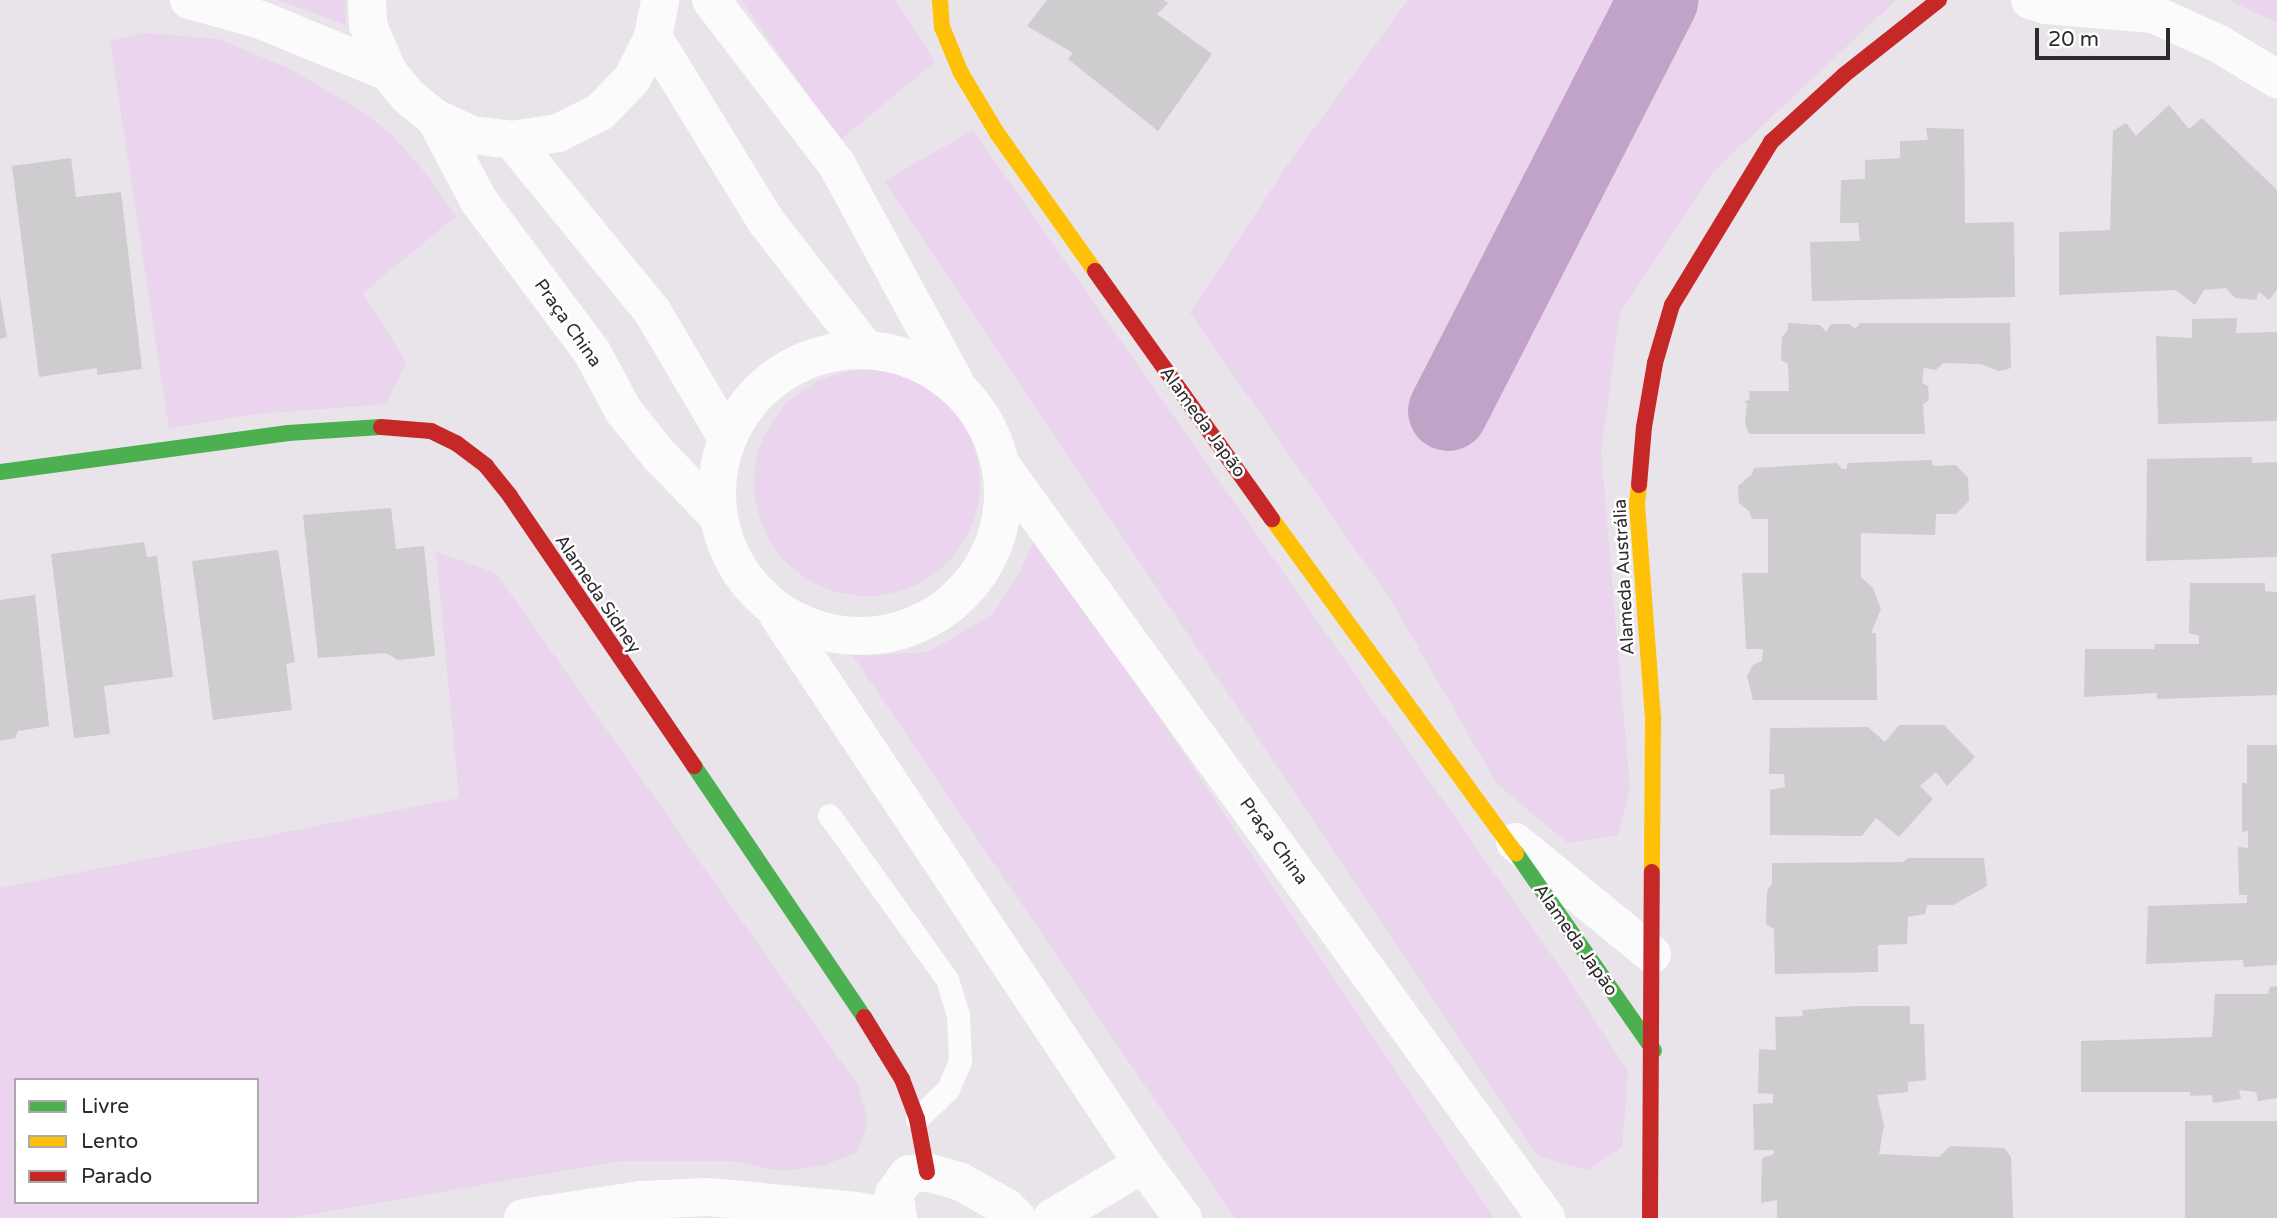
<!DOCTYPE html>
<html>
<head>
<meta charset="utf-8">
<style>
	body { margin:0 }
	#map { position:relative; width:2277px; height:1218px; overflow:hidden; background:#e8e4e9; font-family:"Varela Round",sans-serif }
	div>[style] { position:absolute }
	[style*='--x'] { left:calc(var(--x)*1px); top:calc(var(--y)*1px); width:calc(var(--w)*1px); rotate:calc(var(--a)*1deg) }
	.green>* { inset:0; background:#ead4ee }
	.round { border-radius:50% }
	.river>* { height:80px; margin:-40px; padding:0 40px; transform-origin:40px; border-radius:40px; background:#c2a3c8 }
	.building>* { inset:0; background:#cecccf; transform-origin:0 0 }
	.lane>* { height:23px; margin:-11.5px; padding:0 11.5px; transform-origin:11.5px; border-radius:11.5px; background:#fcfbfc }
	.street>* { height:38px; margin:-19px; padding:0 19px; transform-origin:19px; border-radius:19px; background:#fcfbfc }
	.street>.ring { margin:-19px; padding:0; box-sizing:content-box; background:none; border:38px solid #fcfbfc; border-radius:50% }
	.fast>* { height:16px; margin:-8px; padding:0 8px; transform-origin:8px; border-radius:8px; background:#4caf50 }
	.slow>* { height:16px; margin:-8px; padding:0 8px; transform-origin:8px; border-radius:8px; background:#ffc107 }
	.jam>* { height:16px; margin:-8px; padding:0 8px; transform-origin:8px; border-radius:8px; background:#c62828 }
	span { translate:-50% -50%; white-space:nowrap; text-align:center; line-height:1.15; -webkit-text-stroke:5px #fff; paint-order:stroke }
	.street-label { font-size:18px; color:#2d2a2d }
	.legend { position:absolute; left:14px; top:1078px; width:245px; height:126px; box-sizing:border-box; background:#fff; border:2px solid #abaaab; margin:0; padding:9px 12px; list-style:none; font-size:21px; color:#2d2a2d }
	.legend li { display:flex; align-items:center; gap:14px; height:35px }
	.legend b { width:35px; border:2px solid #abaaab }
	.scale { position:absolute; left:2035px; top:28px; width:135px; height:32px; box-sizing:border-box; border:4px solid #2d2a2d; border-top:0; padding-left:9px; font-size:21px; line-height:24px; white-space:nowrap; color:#2d2a2d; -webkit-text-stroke:5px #fff; paint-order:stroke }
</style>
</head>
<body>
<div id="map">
	<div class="green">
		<i style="clip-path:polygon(278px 0,345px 0,346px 25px)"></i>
		<i style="clip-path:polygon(741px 0,895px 0,935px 62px,840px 140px)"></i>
		<i style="clip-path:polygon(1408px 0,1896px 0,1712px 173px,1620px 313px,1601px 452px,1630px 789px,1618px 835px,1567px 843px,1497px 784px,1392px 602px,1190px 313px,1288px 164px)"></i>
		<i style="clip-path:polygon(2229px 0,2277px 0,2277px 23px,2275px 22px)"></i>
		<i style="clip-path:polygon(143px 33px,219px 39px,292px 70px,365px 113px,390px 133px,420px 166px,456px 216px,363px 293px,406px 362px,386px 404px,246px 415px,169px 429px,110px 41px)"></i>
		<i style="clip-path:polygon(973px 130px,1562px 970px,1628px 1071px,1622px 1147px,1588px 1170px,1538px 1156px,884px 181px)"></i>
		<i class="round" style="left:754px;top:370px;width:226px;height:226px"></i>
		<i style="clip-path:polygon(1037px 534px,1494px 1218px,1235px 1218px,851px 653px,869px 656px,928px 652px,993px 614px,1018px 575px)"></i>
		<i style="clip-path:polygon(evenodd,436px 552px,496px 573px,859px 1087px,868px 1122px,857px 1153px,821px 1166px,781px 1171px,730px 1161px,620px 1161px,290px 1218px,0 1218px,0 888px,459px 798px,436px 552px,16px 1080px,257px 1080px,257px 1202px,16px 1202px,16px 1080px)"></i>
	</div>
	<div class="river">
		<i style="--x:1448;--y:411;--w:462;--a:-62.9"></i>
	</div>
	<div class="building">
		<i style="clip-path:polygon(1047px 0,1164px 0,1168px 3px,1157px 14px,1212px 54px,1158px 131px,1068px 59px,1073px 53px,1027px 26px)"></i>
		<i style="clip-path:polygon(2169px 105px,2189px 129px,2202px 118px,2277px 190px,2277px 290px,2269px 300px,2259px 292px,2256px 300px,2235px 298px,2226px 288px,2204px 290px,2195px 305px,2176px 290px,2059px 295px,2059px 232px,2110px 230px,2113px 131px,2126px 123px,2136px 136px)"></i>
		<i style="clip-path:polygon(1926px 128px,1964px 129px,1965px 223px,2014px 222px,2015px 297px,1812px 301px,1810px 242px,1860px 241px,1858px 223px,1840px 223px,1841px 180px,1865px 179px,1865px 160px,1900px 158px,1900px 141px,1928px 140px)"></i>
		<i style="clip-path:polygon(71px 158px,76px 197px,121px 192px,142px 369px,97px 375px,97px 368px,39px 377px,12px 166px)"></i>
		<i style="clip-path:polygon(0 296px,7px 337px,0 339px)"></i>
		<i style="clip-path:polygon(2237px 318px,2236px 333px,2277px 332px,2277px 421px,2158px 424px,2156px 336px,2192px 338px,2192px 319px)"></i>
		<i style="clip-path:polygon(1788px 323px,1820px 325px,1826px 332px,1831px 324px,1849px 324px,1855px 329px,1860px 323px,2010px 323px,2011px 368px,1999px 371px,1980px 364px,1943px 363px,1936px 370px,1924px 368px,1922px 383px,1928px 386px,1929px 400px,1923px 404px,1925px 434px,1749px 434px,1745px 423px,1747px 403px,1744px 402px,1750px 399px,1749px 391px,1789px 391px,1788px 364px,1781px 360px,1782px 337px,1788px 330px)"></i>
		<i style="clip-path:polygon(2252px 457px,2252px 463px,2277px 462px,2277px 557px,2146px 561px,2147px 459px)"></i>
		<i style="clip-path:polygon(1931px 460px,1933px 466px,1956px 465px,1968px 478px,1969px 501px,1956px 514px,1936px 514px,1935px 535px,1861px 533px,1861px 577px,1873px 588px,1881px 609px,1871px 633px,1876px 633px,1877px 700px,1753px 700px,1747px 676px,1753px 665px,1762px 661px,1763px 649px,1746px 649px,1742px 573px,1768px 573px,1768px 519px,1752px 519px,1749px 511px,1739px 503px,1738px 486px,1752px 474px,1754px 468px,1837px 463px,1842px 469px,1846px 469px,1848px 463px)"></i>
		<i style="clip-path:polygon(391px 508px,396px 549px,424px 546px,435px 656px,398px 660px,386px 653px,318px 658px,303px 515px)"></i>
		<i style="clip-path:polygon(144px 542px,147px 557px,157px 556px,173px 677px,104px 686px,110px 734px,74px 738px,51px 554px)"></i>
		<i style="clip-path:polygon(278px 550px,295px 662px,286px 664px,292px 710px,213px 720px,192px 561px)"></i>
		<i style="clip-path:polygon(2190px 583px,2265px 583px,2265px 591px,2277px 592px,2277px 695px,2157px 699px,2157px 693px,2084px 697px,2085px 649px,2154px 649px,2155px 644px,2199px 644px,2199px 636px,2189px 633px)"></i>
		<i style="clip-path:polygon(35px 595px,49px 726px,18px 731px,15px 738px,0 741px,0 600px)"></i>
		<i style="clip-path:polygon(1899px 725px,1944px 725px,1975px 757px,1947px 786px,1936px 772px,1920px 786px,1933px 799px,1899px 837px,1876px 818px,1862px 836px,1770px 835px,1770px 790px,1785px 787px,1784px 774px,1769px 774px,1770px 728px,1868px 727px,1885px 742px)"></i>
		<i style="clip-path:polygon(2247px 745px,2277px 745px,2277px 965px,2244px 967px,2243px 960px,2146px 964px,2148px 906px,2247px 903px,2247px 895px,2239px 895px,2238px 847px,2248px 848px,2248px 831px,2242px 832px,2242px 783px,2247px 783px)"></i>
		<i style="clip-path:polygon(1908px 858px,1984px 858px,1987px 886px,1953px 905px,1927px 905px,1925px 914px,1908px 917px,1907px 944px,1878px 945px,1878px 972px,1775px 974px,1774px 929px,1766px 924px,1767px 891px,1772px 884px,1772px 863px,1903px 862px)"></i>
		<i style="clip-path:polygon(2277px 986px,2277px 1098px,2258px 1101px,2256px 1092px,2239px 1090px,2241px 1099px,2213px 1103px,2212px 1095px,2190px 1096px,2190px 1092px,2081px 1092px,2081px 1041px,2212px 1037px,2215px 994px,2268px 994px,2270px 987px)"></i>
		<i style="clip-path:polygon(1857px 1006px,1910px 1006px,1910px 1024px,1924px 1024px,1926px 1080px,1908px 1082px,1908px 1092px,1877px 1095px,1884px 1125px,1879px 1154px,1939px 1157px,1950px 1146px,2004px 1148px,2011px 1157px,2013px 1218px,1777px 1218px,1777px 1200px,1761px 1203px,1762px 1158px,1774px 1154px,1774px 1150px,1754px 1150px,1753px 1104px,1773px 1103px,1773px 1094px,1758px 1093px,1759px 1049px,1776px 1050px,1775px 1017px,1803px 1016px,1802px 1010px)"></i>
		<i style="left:2277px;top:1121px;width:97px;height:92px;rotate:90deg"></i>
	</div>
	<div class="lane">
		<i style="--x:829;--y:815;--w:202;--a:54.3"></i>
		<i style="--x:947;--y:979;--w:38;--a:73"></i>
		<i style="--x:958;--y:1015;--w:46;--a:87.5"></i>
		<i style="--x:960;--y:1061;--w:30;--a:113"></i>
		<i style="--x:948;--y:1089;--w:43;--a:135.9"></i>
	</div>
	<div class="street">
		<i style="--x:189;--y:0;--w:75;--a:15.5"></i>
		<i style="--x:261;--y:20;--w:137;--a:22.3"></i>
		<i style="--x:367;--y:0;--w:25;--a:88"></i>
		<i style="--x:368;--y:25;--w:51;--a:66.9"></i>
		<i style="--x:388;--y:72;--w:33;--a:50"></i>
		<i style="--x:409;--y:97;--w:33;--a:39"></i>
		<i style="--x:435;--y:118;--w:41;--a:24.7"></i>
		<i style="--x:472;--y:135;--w:40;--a:7.1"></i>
		<i style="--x:512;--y:140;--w:47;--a:-8.7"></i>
		<i style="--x:558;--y:133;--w:47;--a:-26.6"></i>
		<i style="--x:600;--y:112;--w:46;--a:-45.9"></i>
		<i style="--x:632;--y:79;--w:47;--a:-63.4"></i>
		<i style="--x:653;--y:37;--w:38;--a:-79"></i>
		<i style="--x:711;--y:0;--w:208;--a:52.6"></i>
		<i style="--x:837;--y:165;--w:247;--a:61.5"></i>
		<i style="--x:2030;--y:0;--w:17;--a:17"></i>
		<i style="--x:2046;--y:5;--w:107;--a:4.8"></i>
		<i style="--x:2133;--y:0;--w:24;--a:35"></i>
		<i style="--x:2153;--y:14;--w:72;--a:24.4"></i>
		<i style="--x:2219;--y:44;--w:68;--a:31.1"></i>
		<i style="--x:653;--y:37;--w:215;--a:58.5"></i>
		<i style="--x:765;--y:220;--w:160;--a:52.1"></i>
		<i style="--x:435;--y:118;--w:94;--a:62.1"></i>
		<i style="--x:479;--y:201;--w:189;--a:53.2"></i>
		<i style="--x:592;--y:352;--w:66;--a:61.9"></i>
		<i style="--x:623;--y:410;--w:58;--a:51.3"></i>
		<i style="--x:659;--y:455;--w:83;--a:46"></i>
		<i style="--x:512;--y:140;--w:221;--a:50.7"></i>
		<i style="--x:652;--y:311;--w:147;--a:59.4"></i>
		<i class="ring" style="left:717px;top:350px;width:248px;height:248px"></i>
		<i style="--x:1001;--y:465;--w:930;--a:54.1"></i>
		<i style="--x:778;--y:615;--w:659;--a:56.38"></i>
		<i style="--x:1143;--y:1164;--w:67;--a:53.5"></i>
		<i style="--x:1515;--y:842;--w:177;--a:39.3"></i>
		<i style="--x:523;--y:1218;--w:119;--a:-8.7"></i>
		<i style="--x:641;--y:1200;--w:68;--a:-2.5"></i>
		<i style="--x:709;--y:1197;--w:148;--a:5.4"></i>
		<i style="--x:856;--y:1211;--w:41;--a:9.9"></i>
		<i style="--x:898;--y:1218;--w:24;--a:-99"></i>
		<i style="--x:894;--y:1194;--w:24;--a:-54"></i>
		<i style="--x:908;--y:1175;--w:19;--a:-9"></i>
		<i style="--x:927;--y:1172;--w:35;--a:16"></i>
		<i style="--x:961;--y:1182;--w:51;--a:29.1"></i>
		<i style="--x:1006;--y:1207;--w:16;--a:45"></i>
		<i style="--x:1052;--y:1218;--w:106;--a:-30.7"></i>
	</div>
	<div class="fast">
		<i style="--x:0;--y:472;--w:291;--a:-7.7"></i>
		<i style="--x:288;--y:433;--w:93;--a:-3.7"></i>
		<i style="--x:694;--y:766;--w:303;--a:55.9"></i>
		<i style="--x:1516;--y:853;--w:241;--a:55.1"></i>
	</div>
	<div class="slow">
		<i style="--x:940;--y:0;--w:27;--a:86"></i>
		<i style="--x:942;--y:27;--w:50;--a:67.6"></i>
		<i style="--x:961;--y:73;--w:70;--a:59"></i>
		<i style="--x:997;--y:133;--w:169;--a:54.6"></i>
		<i style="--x:1639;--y:485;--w:20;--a:96"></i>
		<i style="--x:1637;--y:505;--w:216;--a:85.7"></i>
		<i style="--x:1653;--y:720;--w:152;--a:90.4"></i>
		<i style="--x:1272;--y:519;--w:414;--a:53.9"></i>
	</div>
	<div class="jam">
		<i style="--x:1095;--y:271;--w:305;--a:54.5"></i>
		<i style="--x:381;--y:427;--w:50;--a:4.6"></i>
		<i style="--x:431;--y:431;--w:28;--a:26"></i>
		<i style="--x:456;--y:443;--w:38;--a:37"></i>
		<i style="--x:486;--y:466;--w:38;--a:51"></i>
		<i style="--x:510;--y:496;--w:327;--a:55.7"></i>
		<i style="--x:1639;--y:485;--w:58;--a:-85.1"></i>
		<i style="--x:1644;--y:427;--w:65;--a:-80.2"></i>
		<i style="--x:1655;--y:363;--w:60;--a:-73.7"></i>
		<i style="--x:1672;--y:305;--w:191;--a:-58.7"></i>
		<i style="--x:1771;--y:142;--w:99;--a:-42.5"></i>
		<i style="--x:1844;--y:75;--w:121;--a:-38.3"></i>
		<i style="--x:864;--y:1017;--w:73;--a:58.5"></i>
		<i style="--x:902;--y:1079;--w:43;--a:69.4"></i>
		<i style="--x:917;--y:1119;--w:54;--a:79.3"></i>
		<i style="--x:1650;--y:1218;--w:346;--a:-89.7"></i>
	</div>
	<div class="street-label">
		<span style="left:568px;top:323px;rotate:55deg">Praça China</span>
		<span style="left:1203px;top:422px;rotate:54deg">Alameda Japão</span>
		<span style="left:1624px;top:577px;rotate:-93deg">Alameda Austrália</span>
		<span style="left:598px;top:594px;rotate:56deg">Alameda Sidney</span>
		<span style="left:1274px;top:841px;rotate:54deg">Praça China</span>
		<span style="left:1576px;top:940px;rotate:55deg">Alameda Japão</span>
	</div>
	<ul class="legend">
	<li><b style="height:9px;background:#4caf50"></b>Livre</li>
	<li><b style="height:9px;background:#ffc107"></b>Lento</li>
	<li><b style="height:9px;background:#c62828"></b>Parado</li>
	</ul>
	<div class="scale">20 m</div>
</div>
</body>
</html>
